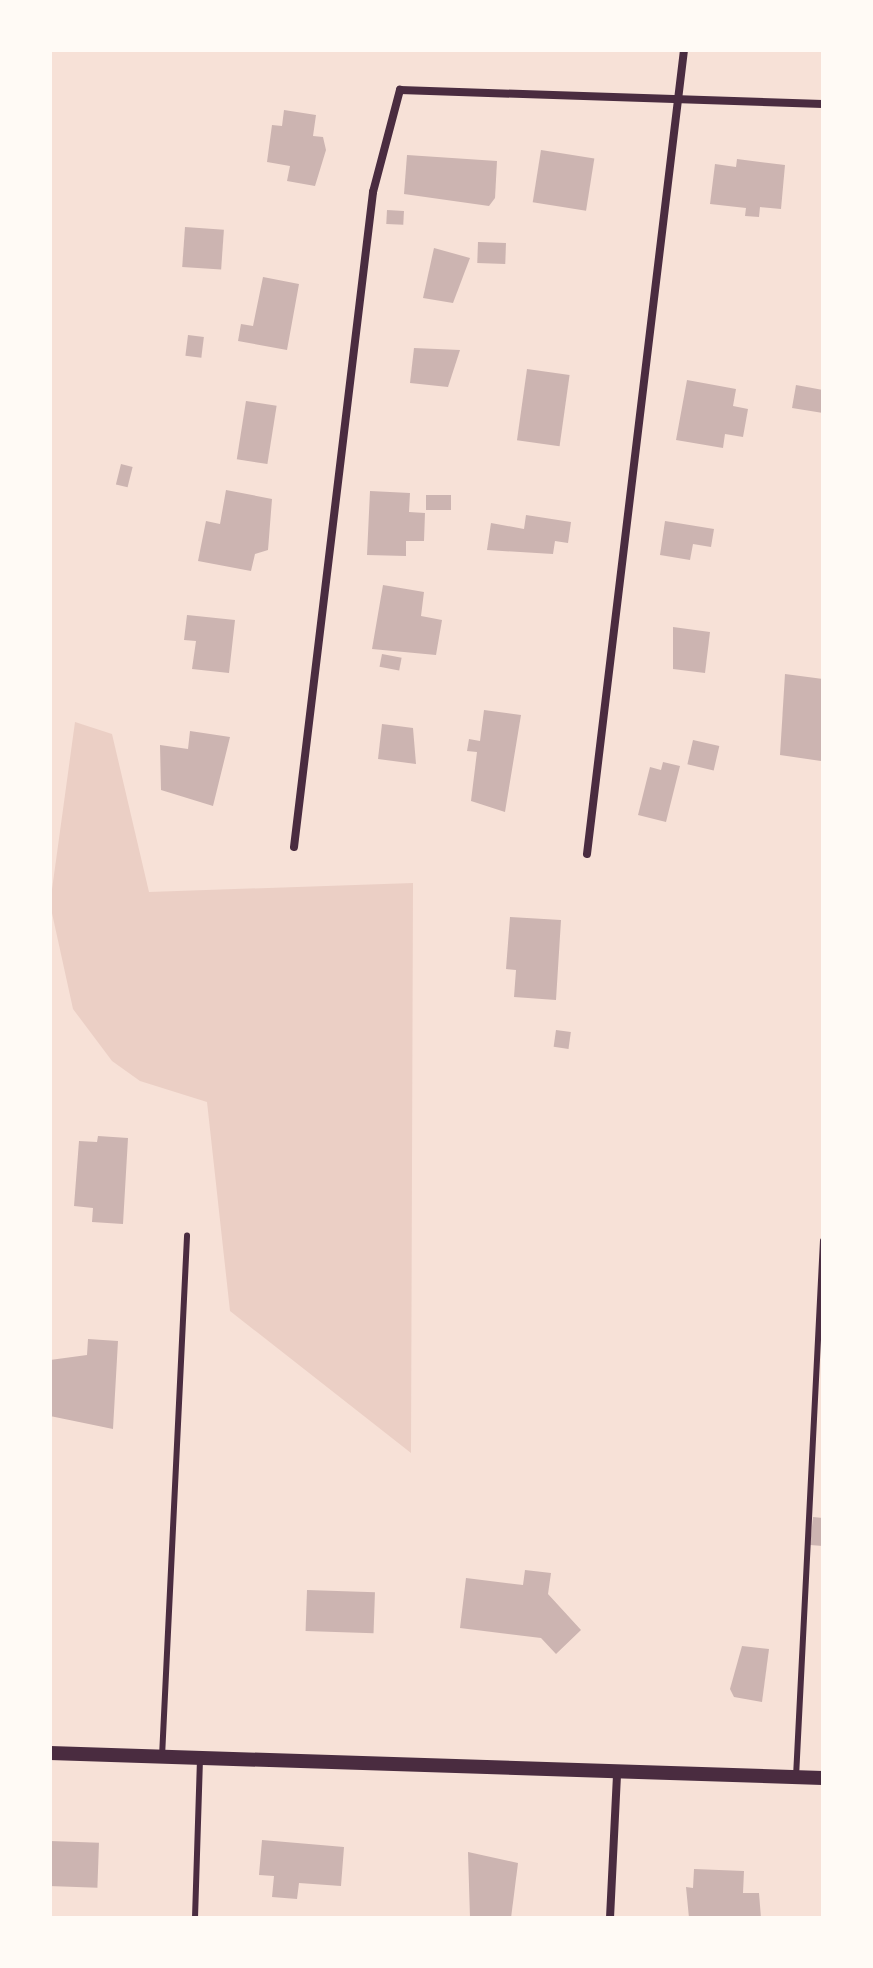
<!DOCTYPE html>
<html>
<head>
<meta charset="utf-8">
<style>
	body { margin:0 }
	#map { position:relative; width:873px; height:1968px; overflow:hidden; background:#f7e1d7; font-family:Montserrat,sans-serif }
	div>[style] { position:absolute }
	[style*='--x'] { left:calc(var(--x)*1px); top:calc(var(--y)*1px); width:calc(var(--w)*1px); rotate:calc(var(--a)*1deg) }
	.green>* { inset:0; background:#ebcfc5 }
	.building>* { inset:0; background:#ccb4b1; transform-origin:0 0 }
	.service>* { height:6px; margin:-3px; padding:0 3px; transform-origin:3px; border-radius:3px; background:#4a2c40 }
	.minor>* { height:8px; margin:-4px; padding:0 4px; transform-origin:4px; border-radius:4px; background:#4a2c40 }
	.tertiary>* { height:14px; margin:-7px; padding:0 7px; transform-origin:7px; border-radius:7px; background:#4a2c40 }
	span { translate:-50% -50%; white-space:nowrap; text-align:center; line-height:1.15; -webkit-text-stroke:8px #fffaf5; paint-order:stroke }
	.frame { position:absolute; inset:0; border:52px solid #fffaf5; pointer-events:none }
</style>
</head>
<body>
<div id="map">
	<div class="green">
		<i style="clip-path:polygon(75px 722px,112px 734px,149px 892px,413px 883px,411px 1453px,230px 1311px,207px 1102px,140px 1081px,112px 1061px,73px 1009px,50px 904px)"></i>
	</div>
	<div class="building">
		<i style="clip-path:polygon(284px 110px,316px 115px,313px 136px,323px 137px,326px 150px,315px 186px,287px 181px,290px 166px,267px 162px,272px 125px,282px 126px)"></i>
		<i style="left:541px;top:150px;width:54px;height:53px;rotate:9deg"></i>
		<i style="clip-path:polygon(407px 155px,497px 161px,495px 198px,489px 206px,404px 194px)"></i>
		<i style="clip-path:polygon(737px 159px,785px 165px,781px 209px,760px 207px,759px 217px,745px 216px,746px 208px,710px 204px,715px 164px,736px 167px)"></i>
		<i style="left:387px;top:210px;width:17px;height:14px;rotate:3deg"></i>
		<i style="left:185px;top:227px;width:39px;height:40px;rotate:4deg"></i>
		<i style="left:478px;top:242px;width:28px;height:21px;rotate:2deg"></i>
		<i style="clip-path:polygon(434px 248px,470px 258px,453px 303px,423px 298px)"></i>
		<i style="clip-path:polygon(263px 277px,299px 284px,287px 350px,238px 341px,241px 324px,253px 326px)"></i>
		<i style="left:188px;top:335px;width:16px;height:21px;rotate:7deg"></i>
		<i style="clip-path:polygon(414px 348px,460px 350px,448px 387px,410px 383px)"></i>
		<i style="left:527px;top:369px;width:43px;height:72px;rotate:8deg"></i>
		<i style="clip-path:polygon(687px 380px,736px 389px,733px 406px,748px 409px,743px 437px,725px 434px,723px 448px,676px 440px)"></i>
		<i style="clip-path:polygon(796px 385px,823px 390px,823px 413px,792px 408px)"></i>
		<i style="left:246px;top:401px;width:31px;height:59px;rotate:9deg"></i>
		<i style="left:121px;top:464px;width:12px;height:21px;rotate:14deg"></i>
		<i style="clip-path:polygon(226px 490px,272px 499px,268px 550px,255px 554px,251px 571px,198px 561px,206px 521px,220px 524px)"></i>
		<i style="clip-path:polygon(370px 491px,410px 493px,409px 512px,425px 513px,424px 541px,406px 541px,406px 556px,367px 555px)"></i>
		<i style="left:426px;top:495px;width:25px;height:15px"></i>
		<i style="clip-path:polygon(526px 515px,571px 522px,568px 543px,555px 541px,553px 554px,487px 550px,491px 523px,524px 529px)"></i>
		<i style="clip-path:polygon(665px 521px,714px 529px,711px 547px,693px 544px,690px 560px,660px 555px)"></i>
		<i style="clip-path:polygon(383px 585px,424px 592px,421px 616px,442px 620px,436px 655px,372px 649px)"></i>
		<i style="clip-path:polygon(187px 615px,235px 620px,229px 673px,192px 669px,196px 641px,184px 640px)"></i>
		<i style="clip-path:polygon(673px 627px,710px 632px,705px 673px,673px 669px)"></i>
		<i style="left:382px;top:654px;width:20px;height:13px;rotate:11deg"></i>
		<i style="clip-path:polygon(785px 674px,823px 679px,821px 761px,780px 755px)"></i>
		<i style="clip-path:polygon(484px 710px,521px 715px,505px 812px,471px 801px,477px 752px,467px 751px,469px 739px,480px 741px)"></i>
		<i style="clip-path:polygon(382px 724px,413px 728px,416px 764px,378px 759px)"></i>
		<i style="clip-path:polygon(190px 731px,230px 737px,213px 806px,161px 790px,160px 745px,188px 749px)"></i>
		<i style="left:693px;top:740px;width:27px;height:25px;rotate:13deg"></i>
		<i style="clip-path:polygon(663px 762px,680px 766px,666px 822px,638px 815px,650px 767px,661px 770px)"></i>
		<i style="clip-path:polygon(510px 917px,561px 920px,556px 1000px,514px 997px,516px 970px,506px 969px)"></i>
		<i style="left:556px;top:1030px;width:15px;height:17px;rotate:8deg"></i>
		<i style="clip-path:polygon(98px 1136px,128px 1138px,123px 1224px,92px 1222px,93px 1208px,74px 1206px,79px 1141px,97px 1142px)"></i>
		<i style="clip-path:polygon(88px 1339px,118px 1341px,113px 1429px,50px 1416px,50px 1360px,87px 1355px)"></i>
		<i style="clip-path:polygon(813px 1517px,823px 1518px,823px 1546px,810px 1545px)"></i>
		<i style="clip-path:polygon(525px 1570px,551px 1573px,548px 1594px,581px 1630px,556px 1654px,541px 1638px,460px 1628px,466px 1578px,523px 1585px)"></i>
		<i style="left:307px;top:1590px;width:68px;height:41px;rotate:2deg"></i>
		<i style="clip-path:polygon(742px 1646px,769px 1649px,762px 1702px,734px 1697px,730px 1689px)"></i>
		<i style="clip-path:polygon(262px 1840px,344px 1847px,341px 1886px,299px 1883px,297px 1899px,272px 1897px,274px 1876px,259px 1875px)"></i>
		<i style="left:50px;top:1841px;width:49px;height:45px;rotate:2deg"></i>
		<i style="clip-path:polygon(468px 1852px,518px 1863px,511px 1918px,470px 1918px)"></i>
		<i style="clip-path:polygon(694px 1869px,744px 1871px,743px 1893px,759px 1893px,761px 1918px,689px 1918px,686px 1887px,693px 1888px)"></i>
	</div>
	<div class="service">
		<i style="--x:162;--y:1757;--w:522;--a:-87.25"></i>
		<i style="--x:796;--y:1777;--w:537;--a:-87.12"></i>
		<i style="--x:195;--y:1918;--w:160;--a:-88.2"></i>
	</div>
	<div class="minor">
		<i style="--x:294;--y:847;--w:660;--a:-83.12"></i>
		<i style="--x:373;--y:192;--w:106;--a:-75.2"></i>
		<i style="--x:400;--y:90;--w:423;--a:1.9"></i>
		<i style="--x:587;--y:854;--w:810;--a:-83.12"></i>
		<i style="--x:610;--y:1918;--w:144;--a:-87.2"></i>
	</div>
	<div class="tertiary">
		<i style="--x:50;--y:1753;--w:773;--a:1.85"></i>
	</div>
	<div class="frame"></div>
</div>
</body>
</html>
